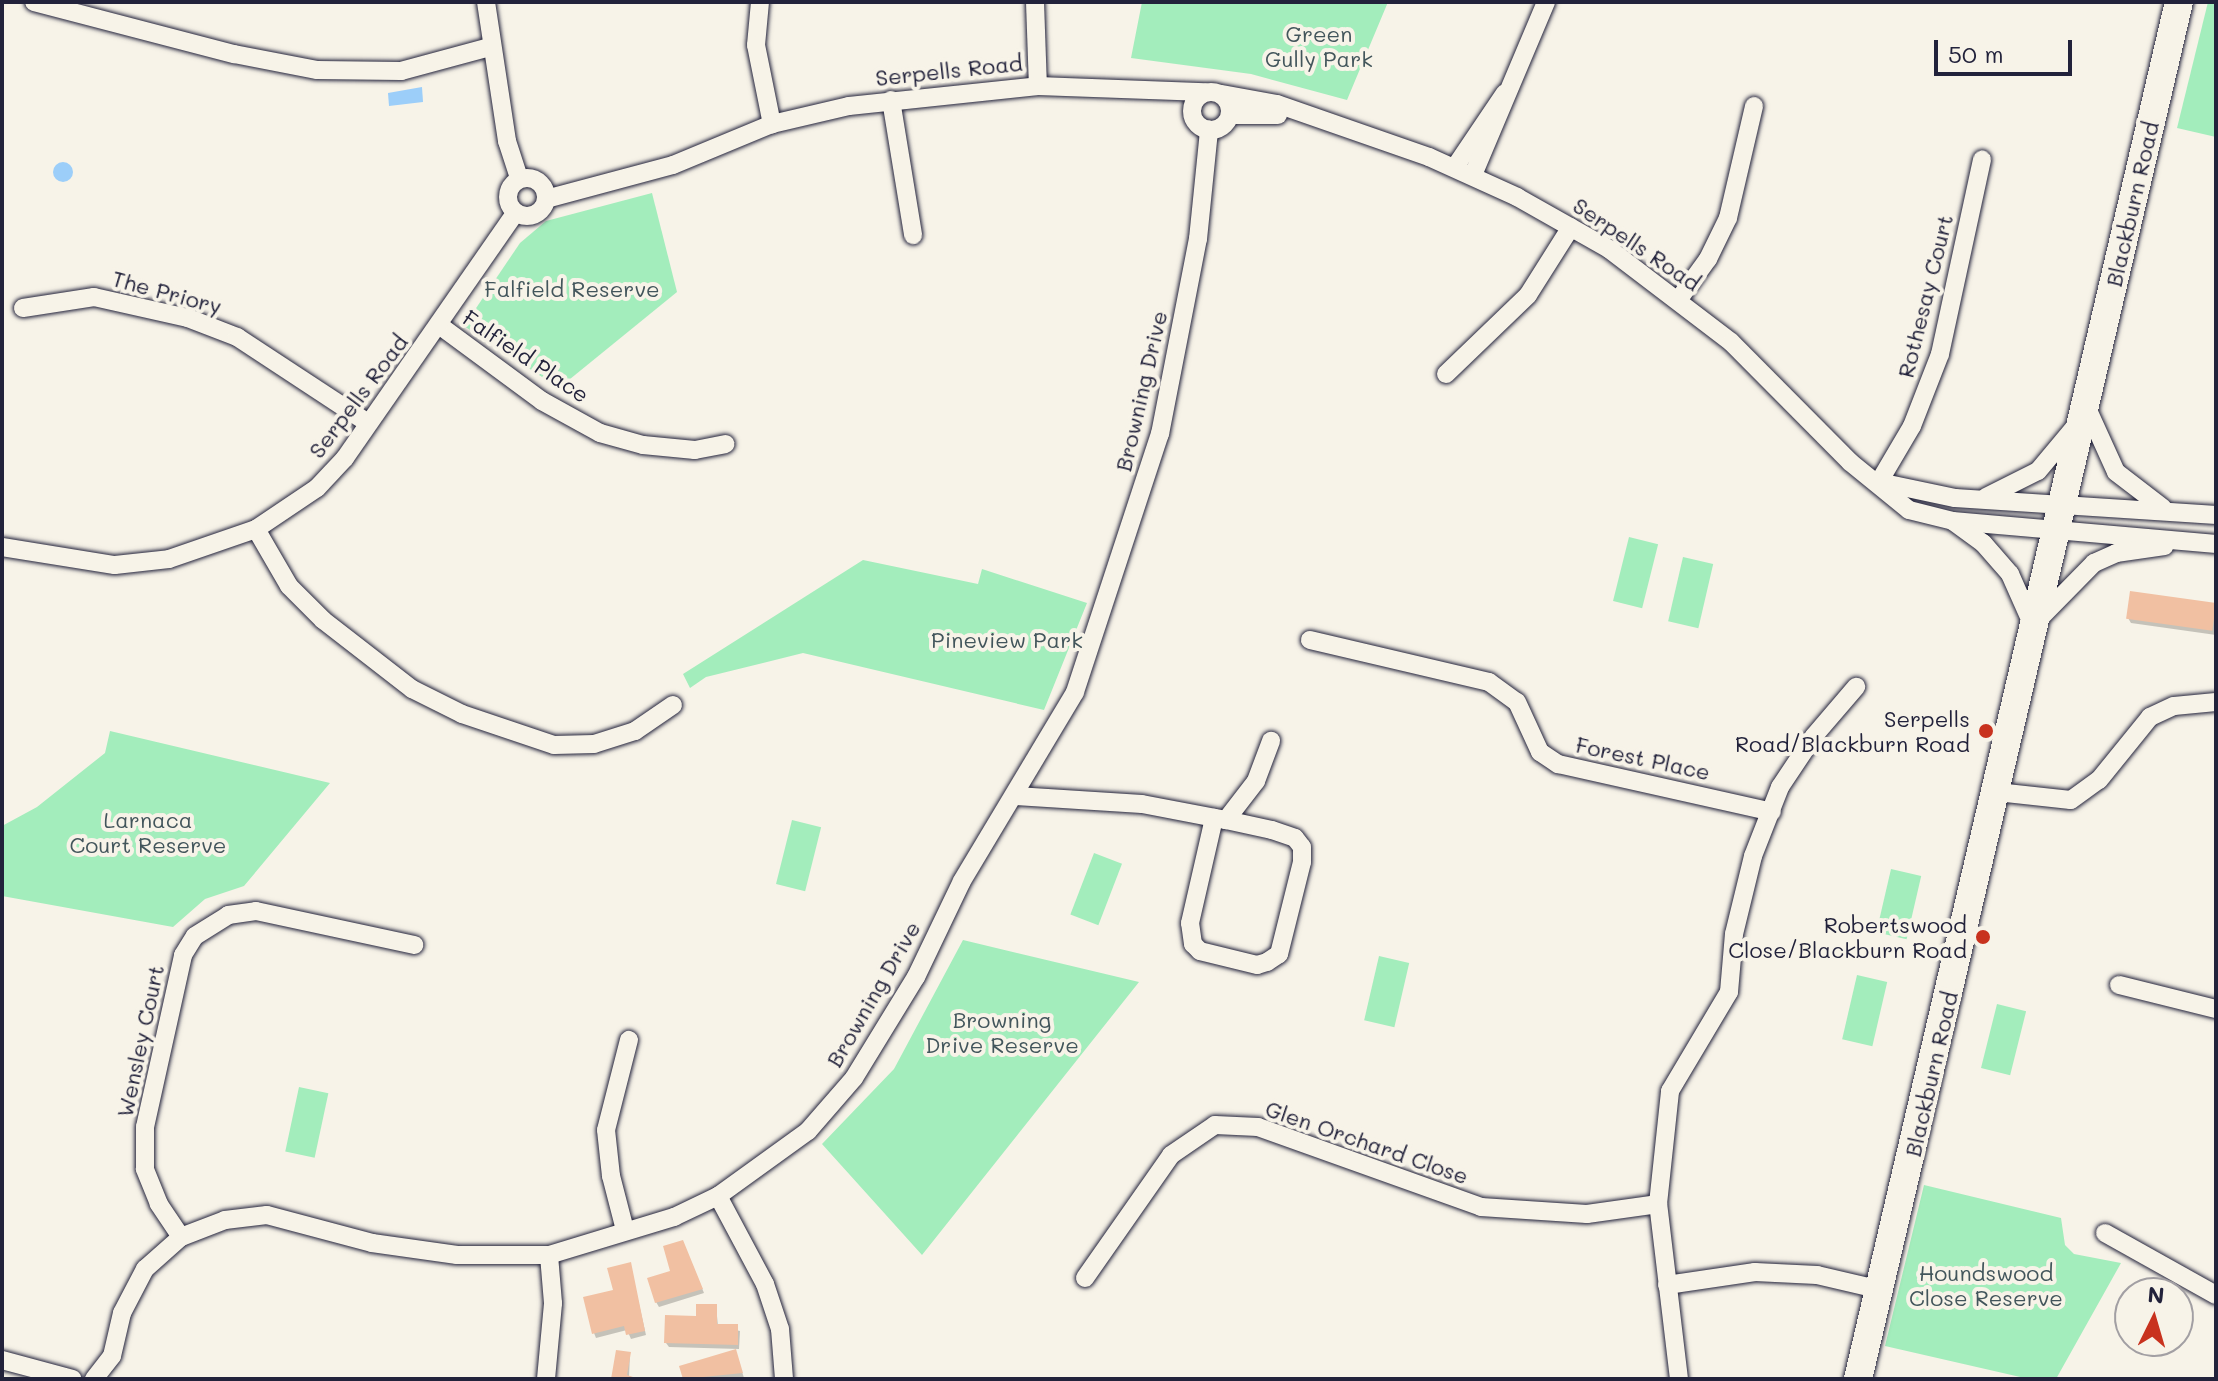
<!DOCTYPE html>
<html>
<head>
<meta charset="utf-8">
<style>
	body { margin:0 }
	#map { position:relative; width:2218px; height:1381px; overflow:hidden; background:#f7f3e8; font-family:Mali,sans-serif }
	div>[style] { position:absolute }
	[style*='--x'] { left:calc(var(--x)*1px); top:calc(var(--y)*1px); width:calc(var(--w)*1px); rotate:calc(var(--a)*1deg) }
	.green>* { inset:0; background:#a3edbc; transform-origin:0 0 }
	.water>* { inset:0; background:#9ccef9 }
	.round { border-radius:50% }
	.shadow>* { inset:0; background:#0003 }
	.building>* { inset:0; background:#f1c0a2; transform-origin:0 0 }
	.roads { filter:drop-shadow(0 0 2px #22223b) drop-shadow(0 0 2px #22223b) }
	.minor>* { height:18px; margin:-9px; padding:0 9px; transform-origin:9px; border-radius:9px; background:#f7f3e8 }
	.minor>.ring { margin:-9px; padding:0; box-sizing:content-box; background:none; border:18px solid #f7f3e8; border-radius:50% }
	.primary>* { height:28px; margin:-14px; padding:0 14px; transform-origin:14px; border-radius:14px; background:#f7f3e8 }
	.dots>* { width:22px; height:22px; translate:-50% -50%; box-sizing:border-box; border:4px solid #f7f3e8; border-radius:50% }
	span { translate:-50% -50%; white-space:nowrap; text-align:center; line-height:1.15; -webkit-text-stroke:8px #f7f3e8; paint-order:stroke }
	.park-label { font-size:22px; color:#42555b }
	.street-label { font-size:22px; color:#22223b }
	.poi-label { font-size:22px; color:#22223b }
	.right { translate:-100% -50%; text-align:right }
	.frame { position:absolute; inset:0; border:4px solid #22223b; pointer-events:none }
	.north { position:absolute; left:2114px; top:1277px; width:80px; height:80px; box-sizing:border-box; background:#f7f3e8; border:2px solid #a29fa3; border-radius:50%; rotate:5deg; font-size:22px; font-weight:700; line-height:32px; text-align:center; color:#22223b }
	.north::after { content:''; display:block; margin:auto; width:28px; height:36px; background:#c8321e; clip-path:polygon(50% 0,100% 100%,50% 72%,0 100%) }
	.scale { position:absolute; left:1934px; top:40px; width:138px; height:36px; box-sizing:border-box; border:4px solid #22223b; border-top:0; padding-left:10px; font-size:24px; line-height:28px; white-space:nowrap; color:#22223b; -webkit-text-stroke:6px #f7f3e8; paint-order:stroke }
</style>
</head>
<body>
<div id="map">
	<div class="green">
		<i style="clip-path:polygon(1142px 2px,1388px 2px,1347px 100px,1251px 74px,1131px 58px)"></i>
		<i style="clip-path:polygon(2208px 2px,2216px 2px,2216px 137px,2177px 128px)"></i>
		<i style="clip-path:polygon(652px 193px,677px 292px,559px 388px,464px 326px,520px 243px,546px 221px)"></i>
		<i style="left:1629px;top:537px;width:30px;height:66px;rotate:14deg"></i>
		<i style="left:1683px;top:557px;width:31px;height:66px;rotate:13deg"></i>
		<i style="clip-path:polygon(863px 560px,978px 584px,982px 569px,1087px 603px,1044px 710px,803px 653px,706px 677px,690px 688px,683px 674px)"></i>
		<i style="clip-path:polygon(110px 731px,330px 783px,244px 886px,205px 899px,173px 927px,2px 896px,2px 826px,37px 807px,105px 753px)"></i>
		<i style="left:792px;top:820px;width:30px;height:66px;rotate:14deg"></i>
		<i style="left:1094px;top:853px;width:30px;height:66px;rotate:21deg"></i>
		<i style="left:1891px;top:869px;width:31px;height:65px;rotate:13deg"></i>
		<i style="clip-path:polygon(963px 940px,1139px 982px,922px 1255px,822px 1144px,894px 1069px)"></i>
		<i style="left:1379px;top:956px;width:31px;height:66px;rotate:13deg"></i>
		<i style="left:1857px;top:975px;width:31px;height:66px;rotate:13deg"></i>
		<i style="left:1997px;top:1004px;width:30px;height:66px;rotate:14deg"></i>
		<i style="left:299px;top:1087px;width:30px;height:66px;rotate:12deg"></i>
		<i style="clip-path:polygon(1924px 1185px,2061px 1218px,2065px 1245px,2074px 1254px,2121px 1263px,2056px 1379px,2029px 1379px,1885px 1346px)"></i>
	</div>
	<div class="water">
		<i style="clip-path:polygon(422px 87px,423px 102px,389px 106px,388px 93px)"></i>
		<i class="round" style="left:53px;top:162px;width:20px;height:20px"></i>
	</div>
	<div class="shadow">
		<i style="clip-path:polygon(2216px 605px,2216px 635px,2131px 623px,2128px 618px)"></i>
		<i style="clip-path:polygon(685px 1247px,704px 1293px,659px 1307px,656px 1302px)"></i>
		<i style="clip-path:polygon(630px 1264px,646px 1335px,631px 1339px,627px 1330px,596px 1338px,594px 1333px)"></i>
		<i style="clip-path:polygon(716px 1306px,718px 1326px,740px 1331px,739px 1349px,669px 1347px,666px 1343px)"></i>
		<i style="clip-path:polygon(630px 1354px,629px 1378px,634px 1379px,613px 1379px)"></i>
		<i style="clip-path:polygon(737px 1356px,744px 1378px,685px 1379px,681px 1367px)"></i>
	</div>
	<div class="building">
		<i style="left:2130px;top:591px;width:87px;height:28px;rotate:8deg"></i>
		<i style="clip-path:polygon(683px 1240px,703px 1289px,655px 1303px,647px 1278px,670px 1271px,663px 1246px)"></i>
		<i style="clip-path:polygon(631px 1262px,645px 1331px,626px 1335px,624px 1326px,592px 1334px,583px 1297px,613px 1290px,607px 1268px)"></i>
		<i style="clip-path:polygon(696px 1304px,717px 1304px,717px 1324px,738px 1324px,738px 1345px,664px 1343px,665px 1315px,696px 1316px)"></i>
		<i style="clip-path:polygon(736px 1349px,743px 1373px,683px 1379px,679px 1366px)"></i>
		<i style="clip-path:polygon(616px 1350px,631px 1352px,627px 1375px,639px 1379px,611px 1379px)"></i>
	</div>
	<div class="roads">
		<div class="minor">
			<i style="--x:34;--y:2;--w:207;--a:14.6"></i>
			<i style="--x:234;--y:54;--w:85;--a:10.9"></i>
			<i style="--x:317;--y:70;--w:84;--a:0.7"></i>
			<i style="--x:401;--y:71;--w:92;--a:-15.1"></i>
			<i style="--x:486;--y:2;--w:141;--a:81.4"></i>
			<i style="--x:507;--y:141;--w:40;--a:72"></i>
			<i style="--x:760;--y:2;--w:43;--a:95.3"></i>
			<i style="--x:756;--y:45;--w:81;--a:78.6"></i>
			<i style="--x:1035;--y:2;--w:84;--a:88"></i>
			<i class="ring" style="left:1192px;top:92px;width:20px;height:20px"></i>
			<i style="--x:1222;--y:94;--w:56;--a:10.3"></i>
			<i style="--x:1277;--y:104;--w:161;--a:19.2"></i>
			<i style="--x:1429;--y:157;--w:97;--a:24.4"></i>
			<i style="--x:1517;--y:197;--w:106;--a:29.5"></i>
			<i style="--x:1609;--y:249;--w:153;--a:37.3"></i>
			<i style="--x:1731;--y:342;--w:169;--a:45.2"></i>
			<i style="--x:1850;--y:462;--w:76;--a:39.1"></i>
			<i style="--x:1909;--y:510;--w:45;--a:14"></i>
			<i style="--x:1953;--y:521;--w:264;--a:5"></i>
			<i style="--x:891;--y:100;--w:137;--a:80.7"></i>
			<i style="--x:1230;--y:115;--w:48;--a:0"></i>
			<i style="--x:1455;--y:167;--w:89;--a:-56"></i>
			<i style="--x:1473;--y:175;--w:188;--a:-67.1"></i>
			<i class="ring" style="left:508px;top:178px;width:20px;height:20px"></i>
			<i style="--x:546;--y:199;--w:131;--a:-15"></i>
			<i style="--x:673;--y:165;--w:107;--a:-22.5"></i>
			<i style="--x:772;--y:124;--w:79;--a:-13.2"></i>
			<i style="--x:849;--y:106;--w:190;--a:-6"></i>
			<i style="--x:1038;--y:86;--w:167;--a:2.1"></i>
			<i style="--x:1679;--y:299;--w:49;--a:-54.1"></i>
			<i style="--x:1708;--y:259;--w:46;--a:-64"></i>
			<i style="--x:1728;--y:218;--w:115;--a:-76.9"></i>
			<i style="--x:23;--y:308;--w:72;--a:-8.8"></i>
			<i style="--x:94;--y:297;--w:96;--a:12.6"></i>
			<i style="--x:188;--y:318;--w:53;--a:21.2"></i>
			<i style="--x:237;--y:337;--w:157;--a:33.3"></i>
			<i style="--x:439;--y:325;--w:128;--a:36.4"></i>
			<i style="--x:542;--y:401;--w:66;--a:28.9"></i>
			<i style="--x:600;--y:433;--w:45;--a:15.6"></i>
			<i style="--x:643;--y:445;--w:52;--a:5.5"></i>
			<i style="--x:695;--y:450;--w:31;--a:-11"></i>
			<i style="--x:1446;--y:374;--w:114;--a:-43.9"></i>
			<i style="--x:1528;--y:295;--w:80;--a:-57.7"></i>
			<i style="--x:2087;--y:408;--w:70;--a:65.6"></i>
			<i style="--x:2116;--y:472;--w:59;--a:37.5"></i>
			<i style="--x:1879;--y:482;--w:65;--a:-59.5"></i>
			<i style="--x:1912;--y:426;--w:77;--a:-68.7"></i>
			<i style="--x:1940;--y:354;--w:199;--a:-77.8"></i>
			<i style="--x:1879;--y:482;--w:78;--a:11.9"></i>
			<i style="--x:1955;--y:498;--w:262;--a:3.7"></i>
			<i style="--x:1986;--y:497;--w:58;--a:-26.6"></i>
			<i style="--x:2038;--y:471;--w:56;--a:-50.1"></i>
			<i style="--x:1954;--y:522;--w:36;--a:36"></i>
			<i style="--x:1983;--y:543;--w:41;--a:48.9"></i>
			<i style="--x:2010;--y:574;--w:57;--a:66.1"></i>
			<i style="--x:256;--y:529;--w:66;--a:59.9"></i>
			<i style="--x:289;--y:586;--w:48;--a:45"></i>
			<i style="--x:323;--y:620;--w:113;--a:37.8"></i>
			<i style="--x:412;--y:689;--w:56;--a:26.6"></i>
			<i style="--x:462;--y:714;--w:97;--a:18.6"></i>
			<i style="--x:554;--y:745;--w:40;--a:-1.4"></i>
			<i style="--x:594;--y:744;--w:43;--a:-17.6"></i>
			<i style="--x:635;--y:731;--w:46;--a:-34.4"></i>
			<i style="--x:2;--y:547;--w:114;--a:9.1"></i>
			<i style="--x:115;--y:565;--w:54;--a:-6.3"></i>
			<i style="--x:169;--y:559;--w:92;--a:-19"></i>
			<i style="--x:256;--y:529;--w:73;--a:-33.9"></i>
			<i style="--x:317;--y:488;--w:41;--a:-47"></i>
			<i style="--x:345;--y:458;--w:298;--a:-55.2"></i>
			<i style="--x:2041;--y:617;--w:76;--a:-45.5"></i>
			<i style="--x:2094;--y:563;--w:24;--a:-24"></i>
			<i style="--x:2116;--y:553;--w:49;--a:-8.1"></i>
			<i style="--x:1310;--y:640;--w:184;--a:13.2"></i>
			<i style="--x:1489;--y:682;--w:34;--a:36"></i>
			<i style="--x:1517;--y:702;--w:55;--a:65.3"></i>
			<i style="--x:1540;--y:752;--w:22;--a:34"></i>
			<i style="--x:1558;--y:764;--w:219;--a:12.6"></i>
			<i style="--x:1997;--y:792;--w:74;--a:6.2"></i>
			<i style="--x:2071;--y:800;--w:34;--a:-36"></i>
			<i style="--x:2099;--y:780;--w:81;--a:-51"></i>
			<i style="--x:2150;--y:717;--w:26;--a:-25"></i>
			<i style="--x:2174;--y:706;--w:42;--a:-5.4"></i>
			<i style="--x:1016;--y:796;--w:126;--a:3.6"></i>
			<i style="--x:1142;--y:804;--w:86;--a:10.8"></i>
			<i style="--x:1226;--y:820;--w:47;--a:12.3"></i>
			<i style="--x:1272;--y:830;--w:24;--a:19"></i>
			<i style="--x:1295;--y:838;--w:11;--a:52"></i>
			<i style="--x:1302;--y:847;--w:15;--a:90"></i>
			<i style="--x:1302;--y:862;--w:95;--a:104"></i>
			<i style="--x:1279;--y:954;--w:14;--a:146"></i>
			<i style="--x:1267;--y:962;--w:10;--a:163"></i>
			<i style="--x:1257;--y:965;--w:59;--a:-166.2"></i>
			<i style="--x:1200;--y:951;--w:10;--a:-135"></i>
			<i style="--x:1193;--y:944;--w:21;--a:-98"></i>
			<i style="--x:1190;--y:923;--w:108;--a:-77.1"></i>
			<i style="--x:1226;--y:820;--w:49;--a:-52.4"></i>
			<i style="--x:1256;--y:781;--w:43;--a:-69.4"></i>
			<i style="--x:2119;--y:985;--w:100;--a:13.9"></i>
			<i style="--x:718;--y:1196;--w:100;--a:61.9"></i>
			<i style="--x:765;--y:1284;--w:47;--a:71.6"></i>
			<i style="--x:780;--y:1329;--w:50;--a:85.4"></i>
			<i style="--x:625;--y:1230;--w:56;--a:-104.5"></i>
			<i style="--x:611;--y:1176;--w:46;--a:-96.2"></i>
			<i style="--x:606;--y:1130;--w:93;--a:-75.7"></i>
			<i style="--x:2105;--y:1233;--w:127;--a:29.2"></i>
			<i style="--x:181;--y:1237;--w:40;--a:-124"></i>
			<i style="--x:159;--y:1204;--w:38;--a:-112"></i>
			<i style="--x:145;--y:1169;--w:42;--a:-90"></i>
			<i style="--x:145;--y:1127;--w:176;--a:-77.5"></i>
			<i style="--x:183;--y:955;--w:22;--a:-58"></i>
			<i style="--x:195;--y:936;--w:39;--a:-32"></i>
			<i style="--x:228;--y:915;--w:28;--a:-8"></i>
			<i style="--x:256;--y:911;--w:162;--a:12.1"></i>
			<i style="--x:1085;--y:1278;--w:150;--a:-55"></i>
			<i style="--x:1171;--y:1155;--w:53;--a:-34.3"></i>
			<i style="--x:1215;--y:1125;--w:43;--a:2.7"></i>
			<i style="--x:1258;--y:1127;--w:237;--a:19.7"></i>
			<i style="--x:1481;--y:1207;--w:106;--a:3.8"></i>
			<i style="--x:1587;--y:1214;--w:72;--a:-8"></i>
			<i style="--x:1667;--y:1285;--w:89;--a:-8.4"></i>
			<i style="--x:1755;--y:1272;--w:62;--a:2.8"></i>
			<i style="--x:1817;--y:1275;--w:66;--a:13.2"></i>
			<i style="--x:2;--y:1360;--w:73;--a:15"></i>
			<i style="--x:94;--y:1379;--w:29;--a:-52"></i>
			<i style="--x:112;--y:1356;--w:44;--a:-76.9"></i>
			<i style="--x:122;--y:1313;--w:50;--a:-62.4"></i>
			<i style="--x:145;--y:1269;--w:48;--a:-41.6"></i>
			<i style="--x:181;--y:1237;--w:47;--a:-21.1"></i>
			<i style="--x:225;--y:1220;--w:42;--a:-6.8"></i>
			<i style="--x:267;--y:1215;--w:109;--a:14.9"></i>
			<i style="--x:372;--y:1243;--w:86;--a:8"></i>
			<i style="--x:457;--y:1255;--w:92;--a:0"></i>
			<i style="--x:549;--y:1255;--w:131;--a:-16.9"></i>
			<i style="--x:674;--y:1217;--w:49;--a:-25.5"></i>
			<i style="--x:718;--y:1196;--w:111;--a:-35.8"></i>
			<i style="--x:808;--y:1131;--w:70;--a:-49"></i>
			<i style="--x:854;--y:1078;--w:119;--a:-58.5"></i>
			<i style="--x:916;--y:977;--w:106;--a:-64.4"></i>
			<i style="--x:962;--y:881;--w:220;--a:-59.1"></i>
			<i style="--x:1075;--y:692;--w:272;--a:-71.8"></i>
			<i style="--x:1160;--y:434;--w:199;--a:-79"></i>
			<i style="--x:1198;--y:239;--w:110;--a:-84.2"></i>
			<i style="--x:546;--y:1379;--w:76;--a:-84.7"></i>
			<i style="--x:553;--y:1303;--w:48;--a:-94.8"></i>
			<i style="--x:1679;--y:1379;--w:176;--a:-96.8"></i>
			<i style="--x:1658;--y:1204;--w:114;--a:-83.9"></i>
			<i style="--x:1670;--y:1091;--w:115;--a:-59.2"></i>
			<i style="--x:1729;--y:992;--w:58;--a:-85.1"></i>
			<i style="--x:1734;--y:934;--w:80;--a:-76.3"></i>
			<i style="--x:1753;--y:856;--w:74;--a:-68.6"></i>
			<i style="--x:1780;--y:787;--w:61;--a:-56.3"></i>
			<i style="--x:1814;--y:736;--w:65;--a:-49.4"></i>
		</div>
		<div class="primary">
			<i style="--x:1858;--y:1379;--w:1414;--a:-76.88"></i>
		</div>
	</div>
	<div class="dots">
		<i style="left:1986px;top:731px;background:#c8321e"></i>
		<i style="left:1983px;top:937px;background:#c8321e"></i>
	</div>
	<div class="park-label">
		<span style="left:1319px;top:46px">Green<br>Gully Park</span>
		<span style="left:572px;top:289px">Falfield Reserve</span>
		<span style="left:1007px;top:640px">Pineview Park</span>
		<span style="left:148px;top:832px">Larnaca<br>Court Reserve</span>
		<span style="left:1002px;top:1032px">Browning<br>Drive Reserve</span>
		<span style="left:1986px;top:1285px">Houndswood<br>Close Reserve</span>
	</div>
	<div class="street-label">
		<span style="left:949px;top:70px;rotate:-6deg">Serpells Road</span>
		<span style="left:2132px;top:204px;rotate:-77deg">Blackburn Road</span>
		<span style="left:1637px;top:244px;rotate:34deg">Serpells Road</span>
		<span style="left:167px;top:292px;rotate:15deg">The Priory</span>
		<span style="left:1925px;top:296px;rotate:-76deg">Rothesay Court</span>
		<span style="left:526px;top:356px;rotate:34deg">Falfield Place</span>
		<span style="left:1141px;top:391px;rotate:-77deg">Browning Drive</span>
		<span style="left:358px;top:396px;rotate:-53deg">Serpells Road</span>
		<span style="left:1643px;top:758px;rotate:12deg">Forest Place</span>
		<span style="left:873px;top:994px;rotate:-60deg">Browning Drive</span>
		<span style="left:140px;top:1041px;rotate:-78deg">Wensley Court</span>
		<span style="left:1931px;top:1074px;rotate:-77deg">Blackburn Road</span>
		<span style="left:1367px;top:1142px;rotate:19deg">Glen Orchard Close</span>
	</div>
	<div class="poi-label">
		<span class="right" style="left:1970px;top:731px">Serpells<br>Road/Blackburn Road</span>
		<span class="right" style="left:1967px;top:937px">Robertswood<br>Close/Blackburn Road</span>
	</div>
	<div class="frame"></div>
	<div class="north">N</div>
	<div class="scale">50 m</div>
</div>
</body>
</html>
